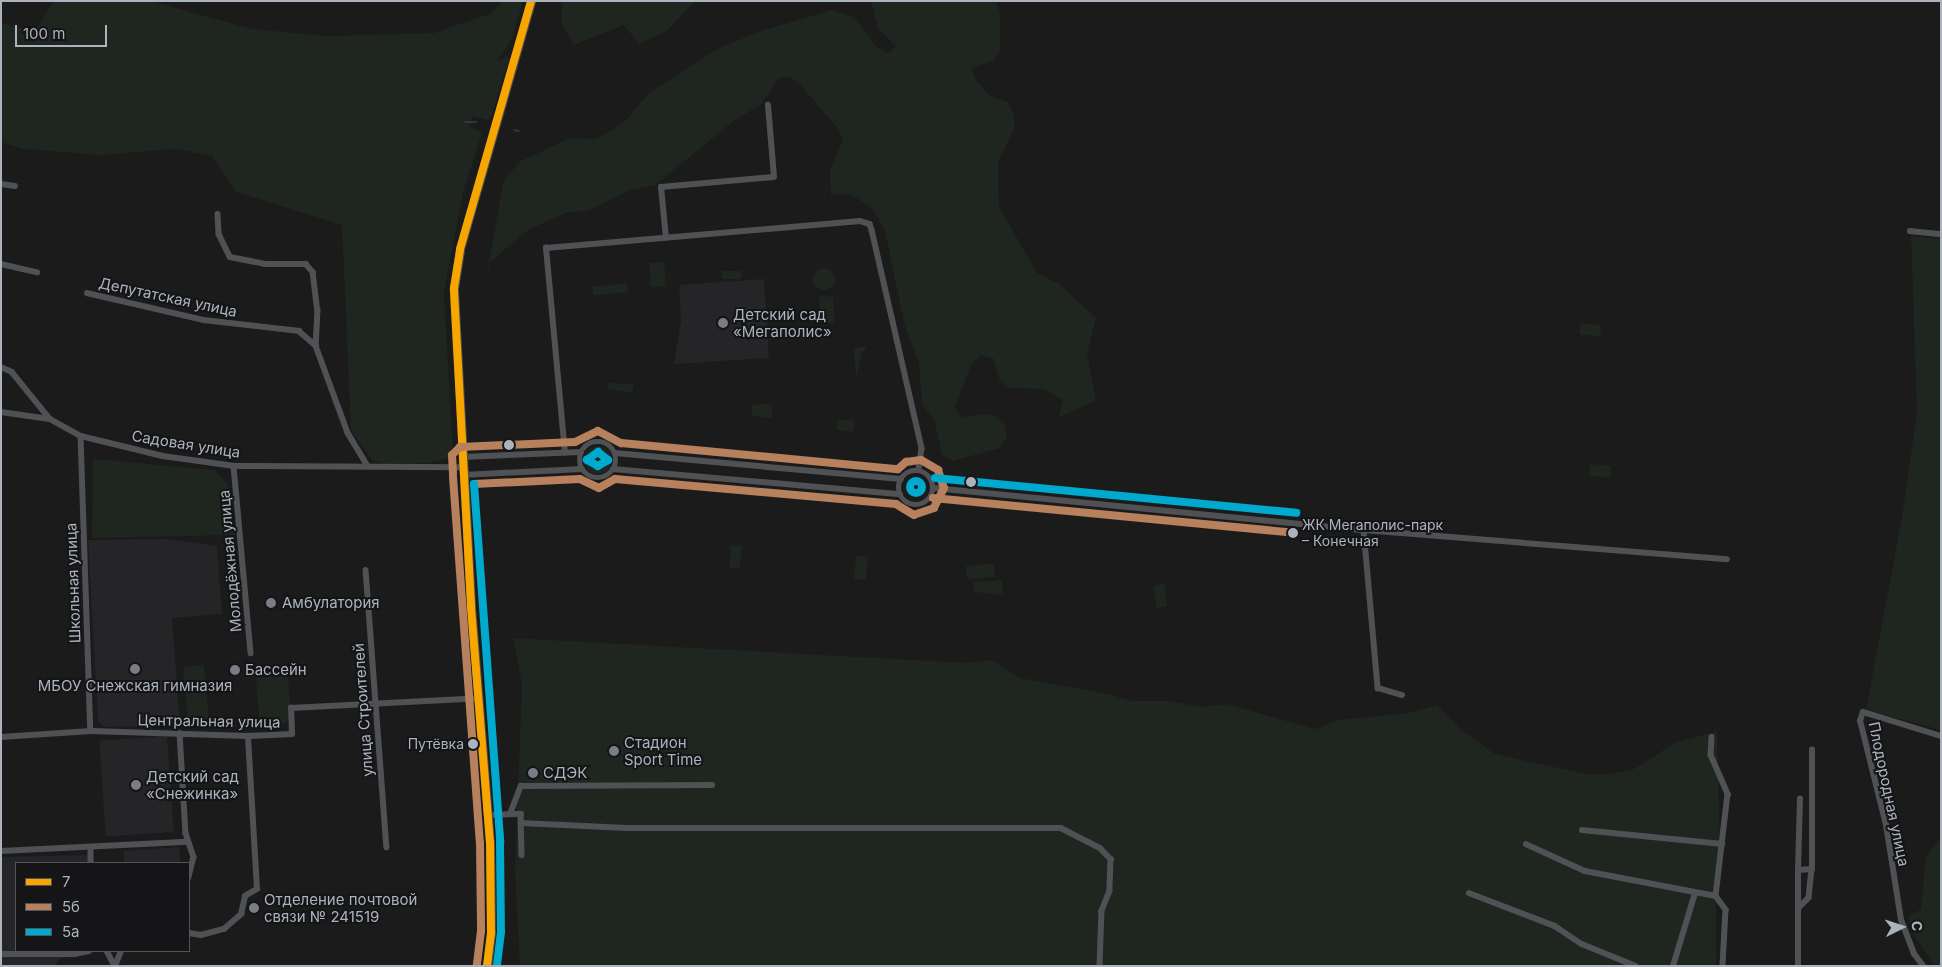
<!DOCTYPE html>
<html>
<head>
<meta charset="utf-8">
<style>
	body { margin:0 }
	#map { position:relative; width:1942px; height:967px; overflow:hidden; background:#1b1b1c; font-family:Inter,sans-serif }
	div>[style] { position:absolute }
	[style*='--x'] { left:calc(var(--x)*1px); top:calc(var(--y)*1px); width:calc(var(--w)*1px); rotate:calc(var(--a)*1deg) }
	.built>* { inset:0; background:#252528; transform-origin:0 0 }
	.green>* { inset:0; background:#1e261f; transform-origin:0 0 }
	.round { border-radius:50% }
	.stream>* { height:2px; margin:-1px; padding:0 1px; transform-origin:1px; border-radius:1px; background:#2c393f }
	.street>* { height:5.5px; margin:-2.75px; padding:0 2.75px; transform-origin:2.75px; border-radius:2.75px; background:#4f5154 }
	.street>.ring { margin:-2.75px; padding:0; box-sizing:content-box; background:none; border:5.5px solid #4f5154; border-radius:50% }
	.primary>* { height:9px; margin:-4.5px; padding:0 4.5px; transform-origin:4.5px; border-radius:4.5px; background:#4c4d50 }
	.bus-1>* { height:8px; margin:-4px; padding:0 4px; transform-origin:4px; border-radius:4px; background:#f7a600 }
	.bus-2>* { height:8px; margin:-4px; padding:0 4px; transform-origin:4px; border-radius:4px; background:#b6815c }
	.bus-3>* { height:8px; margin:-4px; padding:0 4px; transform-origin:4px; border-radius:4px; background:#00a9ce }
	.bus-3>.ring { margin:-4px; padding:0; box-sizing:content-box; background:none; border:8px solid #00a9ce; border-radius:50% }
	.dots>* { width:14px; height:14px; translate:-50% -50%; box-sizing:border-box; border:2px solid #151518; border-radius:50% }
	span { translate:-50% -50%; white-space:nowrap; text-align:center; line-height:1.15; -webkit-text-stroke:4px #151518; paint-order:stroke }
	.bus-label { font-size:14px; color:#abb3bd }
	.left { translate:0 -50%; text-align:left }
	.right { translate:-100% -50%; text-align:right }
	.street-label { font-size:15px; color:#abb3bd }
	.poi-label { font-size:15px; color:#abb3bd }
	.frame { position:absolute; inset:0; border:2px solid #abb3bd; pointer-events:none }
	.legend { position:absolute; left:15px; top:862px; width:175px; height:90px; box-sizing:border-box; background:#151518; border:1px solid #51545a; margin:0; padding:6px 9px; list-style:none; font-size:15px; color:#abb3bd }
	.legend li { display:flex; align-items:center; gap:10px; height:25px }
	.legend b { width:25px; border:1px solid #51545a }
	.north { position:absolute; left:1877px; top:902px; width:50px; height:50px; -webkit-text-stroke:4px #151518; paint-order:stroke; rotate:86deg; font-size:14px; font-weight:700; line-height:20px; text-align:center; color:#abb3bd }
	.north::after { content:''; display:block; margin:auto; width:18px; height:22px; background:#abb3bd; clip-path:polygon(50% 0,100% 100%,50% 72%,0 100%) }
	.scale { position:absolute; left:15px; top:25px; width:92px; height:22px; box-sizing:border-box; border:2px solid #abb3bd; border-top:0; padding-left:6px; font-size:15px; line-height:18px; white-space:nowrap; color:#abb3bd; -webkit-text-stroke:4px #151518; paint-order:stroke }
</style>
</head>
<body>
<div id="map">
	<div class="built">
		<i style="clip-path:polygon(764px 279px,769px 358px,674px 364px,681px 321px,679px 285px)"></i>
		<i style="clip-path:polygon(169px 539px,217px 546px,222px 614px,172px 618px,180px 725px,105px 727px,98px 721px,88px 540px)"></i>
		<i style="left:167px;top:736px;width:96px;height:68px;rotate:86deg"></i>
		<i style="clip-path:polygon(179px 847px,180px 863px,124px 863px,124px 851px)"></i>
		<i style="clip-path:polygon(89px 855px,90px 863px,16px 863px,16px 951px,96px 951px,59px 959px,55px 966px,1px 966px,1px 857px)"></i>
	</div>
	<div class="green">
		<i style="clip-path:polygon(54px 1px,150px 1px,252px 29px,327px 36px,434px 33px,492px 13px,502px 1px,523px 1px,512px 39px,497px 61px,508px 56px,509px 59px,491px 117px,488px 120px,472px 116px,469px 126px,482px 133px,463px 192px,444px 293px,453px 457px,428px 463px,386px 464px,372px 460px,351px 430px,342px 225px,236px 192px,212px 156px,176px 149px,101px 155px,23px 149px,1px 142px,1px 23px,35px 31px)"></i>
		<i style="clip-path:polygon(562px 1px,695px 1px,668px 30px,639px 44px,624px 25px,574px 45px,562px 24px)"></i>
		<i style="clip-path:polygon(871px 1px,995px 1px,1000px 12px,1000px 50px,994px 60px,972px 68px,975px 79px,990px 96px,1008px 102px,1014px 115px,1014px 129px,998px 162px,999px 207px,1037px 273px,1059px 284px,1096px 318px,1087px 354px,1096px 400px,1058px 418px,1063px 400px,1044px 389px,1010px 388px,1000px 381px,993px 358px,981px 355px,971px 365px,955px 407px,961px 417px,984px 414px,995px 416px,1004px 425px,1007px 438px,1000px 448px,952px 461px,942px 455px,934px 418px,922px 405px,919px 363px,905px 326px,885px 231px,873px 209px,850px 194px,831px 195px,830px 170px,843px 140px,838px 129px,799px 83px,789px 76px,778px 79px,762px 104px,735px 120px,655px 185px,630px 190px,588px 211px,567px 212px,528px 230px,490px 262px,485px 284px,504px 179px,521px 161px,570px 138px,595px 139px,606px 134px,625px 121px,649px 93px,719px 48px,764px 30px,832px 10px,854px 17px,877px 47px,888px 53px,896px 46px,879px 30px)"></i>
		<i style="clip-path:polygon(1911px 236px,1941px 239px,1941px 730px,1866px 710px,1902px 517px,1917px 414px)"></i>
		<i style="left:664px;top:262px;width:24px;height:15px;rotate:85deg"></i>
		<i class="round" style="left:813px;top:268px;width:22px;height:22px"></i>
		<i style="left:741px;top:271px;width:8px;height:19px;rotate:90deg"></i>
		<i style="left:627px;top:283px;width:9px;height:35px;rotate:84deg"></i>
		<i style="left:833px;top:296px;width:27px;height:14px;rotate:86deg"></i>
		<i style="left:1580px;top:324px;width:21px;height:11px;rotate:3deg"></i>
		<i style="clip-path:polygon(868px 345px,862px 353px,856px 378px,854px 349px)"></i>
		<i style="clip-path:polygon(608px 383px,634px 384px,632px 393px,607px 389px)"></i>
		<i style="clip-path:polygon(771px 404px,773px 418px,752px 416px,752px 405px)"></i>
		<i style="left:838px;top:419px;width:17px;height:11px;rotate:7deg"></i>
		<i class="round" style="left:584px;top:446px;width:28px;height:28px"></i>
		<i style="clip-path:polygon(93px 459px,215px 470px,228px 485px,234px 535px,92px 538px)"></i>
		<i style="left:1590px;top:464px;width:21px;height:12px;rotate:5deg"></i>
		<i style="left:731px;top:545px;width:11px;height:23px;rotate:5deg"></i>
		<i style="left:856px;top:556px;width:12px;height:23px;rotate:5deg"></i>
		<i style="left:994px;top:564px;width:13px;height:28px;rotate:86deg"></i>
		<i style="clip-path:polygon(1002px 580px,1003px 595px,974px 592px,973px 582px)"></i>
		<i style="left:1165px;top:584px;width:23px;height:11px;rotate:85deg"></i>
		<i style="clip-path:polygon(513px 638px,968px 663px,991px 660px,1020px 678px,1108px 694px,1131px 701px,1168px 701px,1202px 707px,1227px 704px,1315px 729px,1339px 720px,1408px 713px,1437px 705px,1461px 730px,1495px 754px,1585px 774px,1610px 774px,1634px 769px,1675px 743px,1717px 731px,1720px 844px,1716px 896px,1716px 966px,520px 966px,515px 868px,522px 684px)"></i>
		<i style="left:204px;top:665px;width:60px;height:21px;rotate:85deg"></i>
		<i style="clip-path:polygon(288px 676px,291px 719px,278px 727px,260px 728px,256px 678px)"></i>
		<i style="clip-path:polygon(1941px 837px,1941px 966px,1935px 966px,1909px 928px,1910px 914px,1921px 910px,1926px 856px)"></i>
	</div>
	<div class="stream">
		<i style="--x:465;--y:122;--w:11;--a:0"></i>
		<i style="--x:514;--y:130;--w:5;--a:11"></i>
	</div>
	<div class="street">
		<i style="--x:1;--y:184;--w:14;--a:8"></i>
		<i style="--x:218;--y:214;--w:20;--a:87"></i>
		<i style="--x:219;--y:234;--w:25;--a:64"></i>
		<i style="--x:230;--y:257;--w:36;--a:11"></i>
		<i style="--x:265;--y:264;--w:41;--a:0"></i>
		<i style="--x:306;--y:264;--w:11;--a:49"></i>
		<i style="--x:313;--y:272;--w:38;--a:83"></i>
		<i style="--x:318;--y:310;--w:36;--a:93"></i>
		<i style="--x:1910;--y:231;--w:31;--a:6"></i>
		<i style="--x:666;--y:238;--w:51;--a:-95.6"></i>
		<i style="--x:661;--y:187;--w:113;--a:-5.1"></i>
		<i style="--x:774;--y:177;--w:72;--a:-94.8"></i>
		<i style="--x:1;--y:264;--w:37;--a:13"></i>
		<i style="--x:87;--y:293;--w:120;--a:13"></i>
		<i style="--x:204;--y:320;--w:96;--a:6.6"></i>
		<i style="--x:299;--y:331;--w:23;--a:41"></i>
		<i style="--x:316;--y:346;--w:93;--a:69.8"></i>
		<i style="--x:348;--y:433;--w:39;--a:59"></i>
		<i style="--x:1;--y:367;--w:12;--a:24"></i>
		<i style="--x:12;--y:372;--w:60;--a:51"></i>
		<i style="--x:1;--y:412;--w:49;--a:8.1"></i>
		<i style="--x:50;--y:419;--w:35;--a:29"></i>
		<i style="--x:81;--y:436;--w:84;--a:13.7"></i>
		<i style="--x:163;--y:456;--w:72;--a:8"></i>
		<i style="--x:234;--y:466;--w:229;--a:0.3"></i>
		<i style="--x:81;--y:436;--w:295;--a:88.1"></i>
		<i class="ring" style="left:580px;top:442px;width:30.5px;height:30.5px"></i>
		<i style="--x:565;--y:453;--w:206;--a:-95.3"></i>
		<i style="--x:546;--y:248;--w:315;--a:-4.9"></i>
		<i style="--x:860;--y:221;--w:10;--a:17"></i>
		<i style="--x:870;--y:224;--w:6;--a:72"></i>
		<i style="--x:872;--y:230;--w:224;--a:77.1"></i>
		<i style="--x:922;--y:448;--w:22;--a:98"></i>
		<i style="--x:615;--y:453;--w:287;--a:5.2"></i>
		<i style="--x:462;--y:457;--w:119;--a:-2.4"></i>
		<i style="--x:234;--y:466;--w:188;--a:84.8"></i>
		<i style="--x:613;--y:469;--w:288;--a:5"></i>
		<i class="ring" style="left:899px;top:471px;width:28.5px;height:28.5px"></i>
		<i style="--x:463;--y:475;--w:119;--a:-2.9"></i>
		<i style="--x:934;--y:488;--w:432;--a:5.6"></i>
		<i style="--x:1364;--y:530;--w:364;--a:4.6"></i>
		<i style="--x:1364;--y:530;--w:159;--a:84.9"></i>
		<i style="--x:1378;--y:688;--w:25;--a:16"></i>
		<i style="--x:366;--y:570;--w:278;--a:85.7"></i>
		<i style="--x:180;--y:733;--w:100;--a:86.6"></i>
		<i style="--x:186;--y:833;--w:25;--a:72"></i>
		<i style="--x:194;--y:857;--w:21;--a:104"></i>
		<i style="--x:1;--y:737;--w:90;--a:-3.8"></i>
		<i style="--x:91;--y:731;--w:157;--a:1.8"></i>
		<i style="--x:248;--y:736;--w:44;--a:-2.6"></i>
		<i style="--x:292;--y:734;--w:26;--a:-92"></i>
		<i style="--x:291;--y:708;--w:188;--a:-3"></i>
		<i style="--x:1712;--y:737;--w:18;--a:93"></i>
		<i style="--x:1711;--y:755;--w:43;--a:66.4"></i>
		<i style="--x:1728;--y:794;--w:103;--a:96.7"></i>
		<i style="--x:510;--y:814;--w:30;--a:-69"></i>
		<i style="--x:521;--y:786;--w:191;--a:-0.3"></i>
		<i style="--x:488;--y:815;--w:33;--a:-2"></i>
		<i style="--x:521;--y:814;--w:41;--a:88.6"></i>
		<i style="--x:521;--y:823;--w:106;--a:2.7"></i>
		<i style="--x:627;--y:828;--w:434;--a:0"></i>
		<i style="--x:1061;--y:828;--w:44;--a:27.1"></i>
		<i style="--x:1100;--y:848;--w:16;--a:45"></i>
		<i style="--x:1111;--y:859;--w:32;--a:92"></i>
		<i style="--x:1110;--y:891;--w:22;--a:112"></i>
		<i style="--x:1102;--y:911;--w:55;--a:92.1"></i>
		<i style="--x:1582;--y:830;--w:141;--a:5.7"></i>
		<i style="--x:1526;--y:844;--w:65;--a:24.6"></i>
		<i style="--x:1585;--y:871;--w:133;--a:10.8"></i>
		<i style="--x:1716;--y:896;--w:17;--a:54"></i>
		<i style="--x:1726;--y:910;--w:56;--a:93.1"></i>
		<i style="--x:91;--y:849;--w:14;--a:90"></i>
		<i style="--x:1;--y:851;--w:187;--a:-2.8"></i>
		<i style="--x:1812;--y:869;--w:119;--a:-90"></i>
		<i style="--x:1798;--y:870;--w:71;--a:-88.4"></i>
		<i style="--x:1469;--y:893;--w:92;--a:21"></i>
		<i style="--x:1555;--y:926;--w:32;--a:34"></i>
		<i style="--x:1582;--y:944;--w:58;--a:22.2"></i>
		<i style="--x:189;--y:933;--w:12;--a:9"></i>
		<i style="--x:201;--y:935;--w:24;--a:-15"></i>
		<i style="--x:224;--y:929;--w:23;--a:-41"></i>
		<i style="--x:241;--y:914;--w:18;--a:-77"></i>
		<i style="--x:245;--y:896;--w:14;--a:-30"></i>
		<i style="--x:257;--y:889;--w:153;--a:-93.4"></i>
		<i style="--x:107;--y:951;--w:17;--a:62"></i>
		<i style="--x:1;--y:954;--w:73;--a:0"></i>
		<i style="--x:74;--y:954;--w:15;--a:-11"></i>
		<i style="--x:115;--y:966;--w:16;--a:-68"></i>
		<i style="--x:1673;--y:966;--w:76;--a:-73.2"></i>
		<i style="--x:1798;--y:966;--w:96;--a:-90"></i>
		<i style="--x:1798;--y:870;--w:14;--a:-4"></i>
		<i style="--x:1812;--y:869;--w:29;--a:96"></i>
		<i style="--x:1809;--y:898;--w:13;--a:135"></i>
		<i style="--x:1923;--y:966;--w:15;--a:-127"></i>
		<i style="--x:1914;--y:954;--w:36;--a:-111"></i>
		<i style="--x:1901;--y:920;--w:96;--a:-99"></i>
		<i style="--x:1886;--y:825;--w:107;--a:-104"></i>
		<i style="--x:1860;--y:721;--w:9;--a:-72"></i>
		<i style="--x:1863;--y:712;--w:82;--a:17.1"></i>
	</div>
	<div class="primary">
		<i style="--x:487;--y:966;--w:34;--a:-83"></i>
		<i style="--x:491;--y:932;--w:89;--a:-90.6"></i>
		<i style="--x:490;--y:843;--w:239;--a:-94.6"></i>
		<i style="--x:471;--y:605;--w:317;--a:-93.1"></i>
		<i style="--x:454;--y:288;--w:39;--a:-81"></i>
		<i style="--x:460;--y:249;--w:258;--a:-74"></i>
	</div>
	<div class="bus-1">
		<i style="--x:487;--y:966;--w:34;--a:-83"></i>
		<i style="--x:491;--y:932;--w:89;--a:-90.6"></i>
		<i style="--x:490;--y:843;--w:239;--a:-94.6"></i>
		<i style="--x:471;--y:605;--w:317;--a:-93.1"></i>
		<i style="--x:454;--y:288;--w:39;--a:-81"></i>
		<i style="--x:460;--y:249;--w:258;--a:-74"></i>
	</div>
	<div class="bus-2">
		<i style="--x:453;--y:474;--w:19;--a:-93"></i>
		<i style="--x:452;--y:455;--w:11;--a:-45"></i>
		<i style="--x:460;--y:447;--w:115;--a:-2.5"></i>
		<i style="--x:575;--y:442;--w:25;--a:-26"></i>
		<i style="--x:598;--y:431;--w:26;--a:28"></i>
		<i style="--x:621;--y:443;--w:278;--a:5.4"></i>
		<i style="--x:898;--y:469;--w:11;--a:-41"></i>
		<i style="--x:906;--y:462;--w:15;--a:-8"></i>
		<i style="--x:921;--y:460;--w:20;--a:30"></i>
		<i style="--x:938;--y:470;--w:19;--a:72"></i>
		<i style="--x:944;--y:488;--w:22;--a:117"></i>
		<i style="--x:934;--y:508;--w:21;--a:161"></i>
		<i style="--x:914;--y:515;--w:21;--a:-149"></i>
		<i style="--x:896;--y:504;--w:282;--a:-174.9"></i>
		<i style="--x:615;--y:479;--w:18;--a:151"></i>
		<i style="--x:599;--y:488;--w:21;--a:-155"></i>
		<i style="--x:580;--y:479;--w:106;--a:177.3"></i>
		<i style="--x:453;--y:477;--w:367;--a:85.8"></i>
		<i style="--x:480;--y:843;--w:88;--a:89.3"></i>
		<i style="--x:481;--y:931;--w:34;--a:97"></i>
		<i style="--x:933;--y:498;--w:363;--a:5.5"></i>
	</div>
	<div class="bus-3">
		<i style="--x:598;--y:452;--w:13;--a:39"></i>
		<i style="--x:608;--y:460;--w:12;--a:149"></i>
		<i style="--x:598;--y:466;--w:13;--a:-151"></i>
		<i style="--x:587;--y:460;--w:14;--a:-36"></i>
		<i style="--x:935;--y:478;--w:363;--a:5.5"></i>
		<i class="ring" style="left:910px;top:481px;width:4px;height:4px"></i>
		<i style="--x:474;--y:484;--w:359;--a:85.8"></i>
		<i style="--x:500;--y:842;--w:90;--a:89.4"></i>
		<i style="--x:501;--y:932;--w:34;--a:97"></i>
	</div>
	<div class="dots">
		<i style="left:723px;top:323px;background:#797e85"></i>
		<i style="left:509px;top:445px;background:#abb3bd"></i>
		<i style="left:971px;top:482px;background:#abb3bd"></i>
		<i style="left:1293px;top:533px;background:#abb3bd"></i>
		<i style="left:271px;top:603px;background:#797e85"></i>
		<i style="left:135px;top:669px;background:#797e85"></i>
		<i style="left:235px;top:670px;background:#797e85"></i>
		<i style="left:473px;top:744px;background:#abb3bd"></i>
		<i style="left:614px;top:751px;background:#797e85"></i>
		<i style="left:533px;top:773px;background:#797e85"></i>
		<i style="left:136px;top:785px;background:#797e85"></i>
		<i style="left:254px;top:908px;background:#797e85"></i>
	</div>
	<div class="bus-label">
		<span class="left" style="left:1302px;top:533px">ЖК Мегаполис-парк<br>– Конечная</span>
		<span class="right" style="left:464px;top:744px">Путёвка</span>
	</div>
	<div class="street-label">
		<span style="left:168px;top:297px;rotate:12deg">Депутатская улица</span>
		<span style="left:186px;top:444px;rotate:9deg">Садовая улица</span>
		<span style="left:230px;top:561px;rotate:-95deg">Молодёжная улица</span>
		<span style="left:73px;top:583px;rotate:-92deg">Школьная улица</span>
		<span style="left:363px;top:710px;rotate:-94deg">улица Строителей</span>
		<span style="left:209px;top:721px;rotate:1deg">Центральная улица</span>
		<span style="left:1889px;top:794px;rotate:78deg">Плодородная улица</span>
	</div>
	<div class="poi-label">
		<span class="left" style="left:733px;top:323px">Детский сад<br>«Мегаполис»</span>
		<span class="left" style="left:282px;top:603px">Амбулатория</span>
		<span class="left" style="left:245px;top:670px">Бассейн</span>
		<span style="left:135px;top:686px">МБОУ Снежская гимназия</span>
		<span class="left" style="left:624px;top:751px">Стадион<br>Sport Time</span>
		<span class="left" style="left:543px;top:773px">СДЭК</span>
		<span class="left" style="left:146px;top:785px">Детский сад<br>«Снежинка»</span>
		<span class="left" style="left:264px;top:908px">Отделение почтовой<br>связи № 241519</span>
	</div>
	<div class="frame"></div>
	<ul class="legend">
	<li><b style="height:6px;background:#f7a600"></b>7</li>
	<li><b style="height:6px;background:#b6815c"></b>5б</li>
	<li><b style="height:6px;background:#00a9ce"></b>5а</li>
	</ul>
	<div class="north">С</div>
	<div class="scale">100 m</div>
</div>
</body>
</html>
